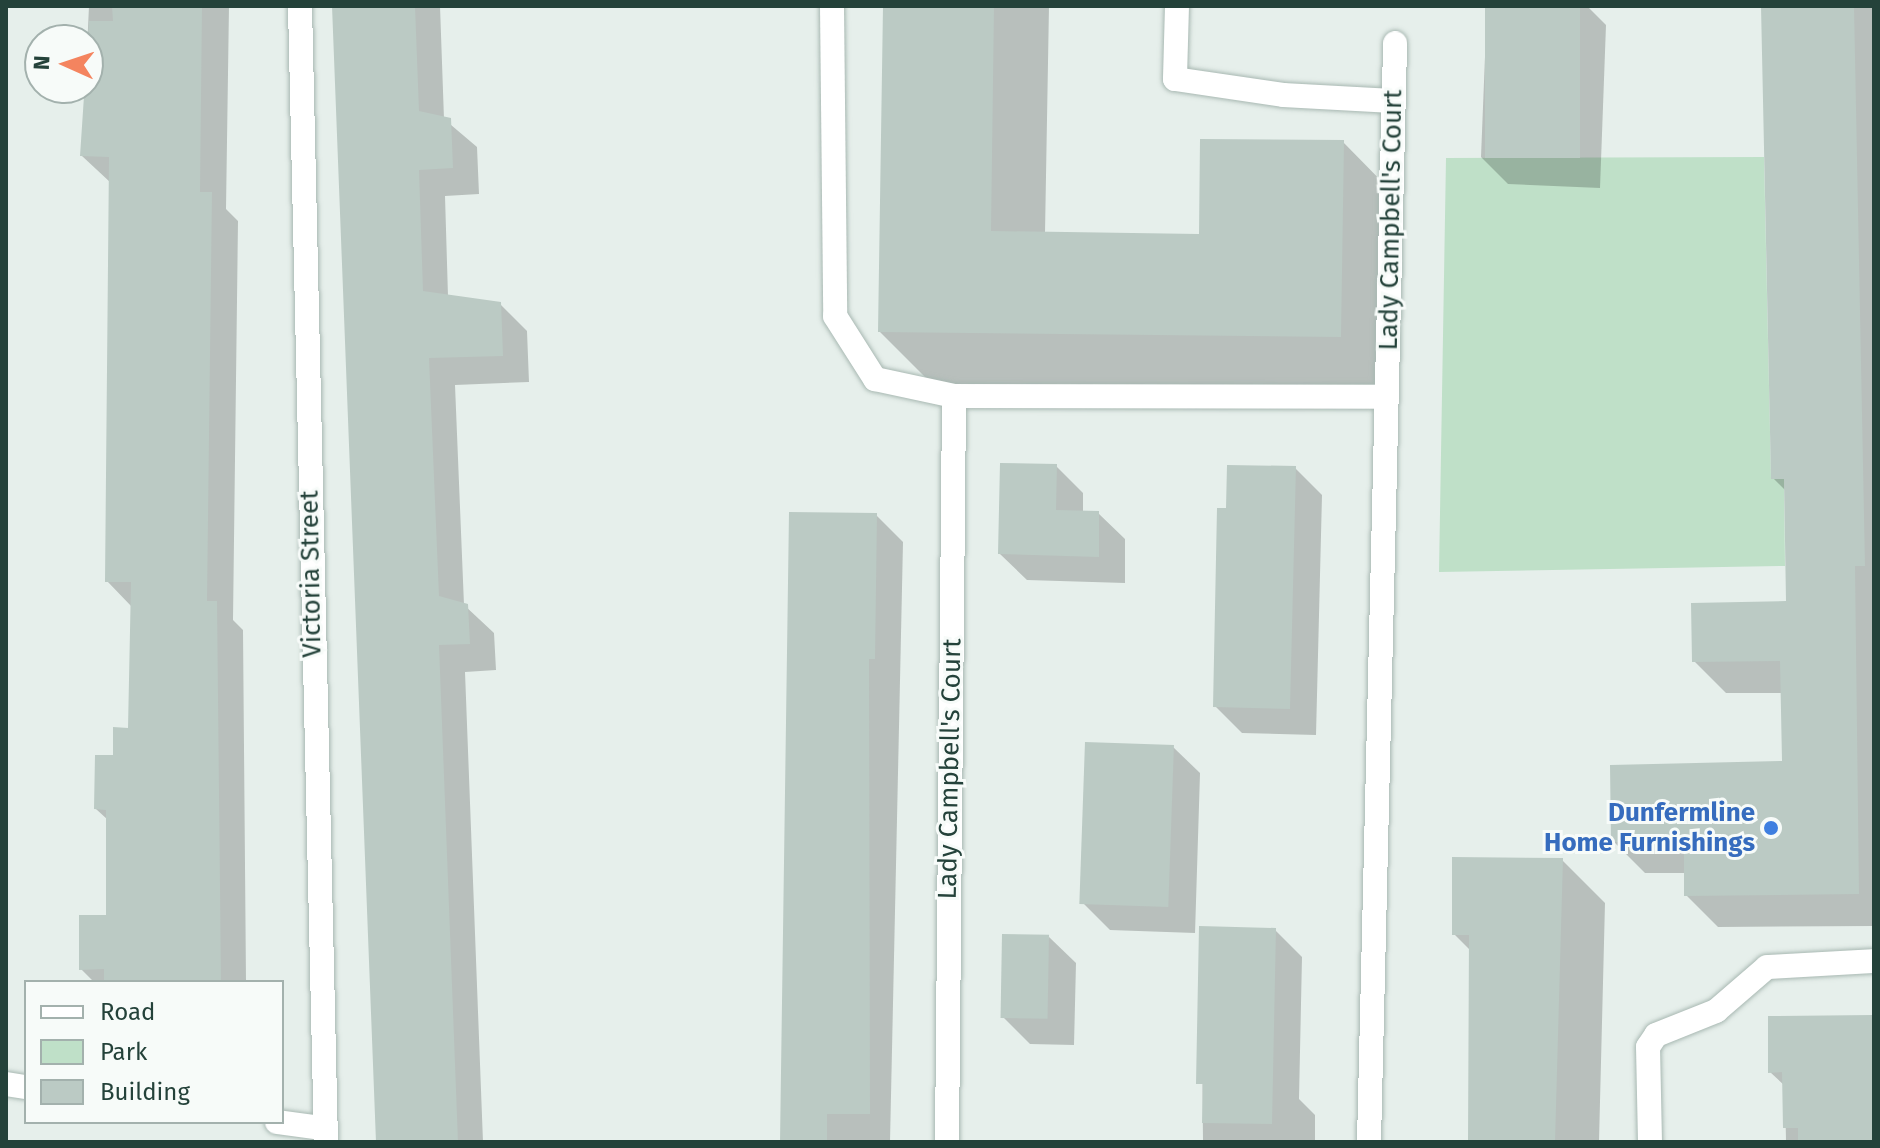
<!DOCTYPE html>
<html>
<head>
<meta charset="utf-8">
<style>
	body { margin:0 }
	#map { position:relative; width:1880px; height:1148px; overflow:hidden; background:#e6efeb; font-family:"Fira Sans",sans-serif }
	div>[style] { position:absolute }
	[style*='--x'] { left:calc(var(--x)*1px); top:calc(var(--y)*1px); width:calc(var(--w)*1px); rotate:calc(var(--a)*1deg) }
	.green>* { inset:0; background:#bfe0c8 }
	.shadow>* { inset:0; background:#0003 }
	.building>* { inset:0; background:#bbcac4; transform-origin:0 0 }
	.roads { filter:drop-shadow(0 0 2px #a8b8b2) drop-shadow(0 0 2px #a8b8b2) }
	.service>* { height:24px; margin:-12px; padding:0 12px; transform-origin:12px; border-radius:12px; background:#fff }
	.minor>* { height:24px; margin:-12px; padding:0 12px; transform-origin:12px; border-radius:12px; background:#fff }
	.dots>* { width:22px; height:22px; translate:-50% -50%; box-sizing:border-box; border:4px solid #f7fbf9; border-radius:50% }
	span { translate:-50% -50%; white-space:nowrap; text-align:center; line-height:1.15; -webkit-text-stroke:6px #f7fbf9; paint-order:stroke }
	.street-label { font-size:26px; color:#24423a }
	.shop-label { font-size:26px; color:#366cbe; font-weight:700 }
	.right { translate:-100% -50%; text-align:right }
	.frame { position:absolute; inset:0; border:8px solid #24423a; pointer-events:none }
	.legend { position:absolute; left:24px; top:980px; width:260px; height:144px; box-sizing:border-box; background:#f7fbf9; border:2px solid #a3b1ad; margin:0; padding:10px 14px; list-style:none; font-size:24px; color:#24423a }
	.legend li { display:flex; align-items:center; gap:16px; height:40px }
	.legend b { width:40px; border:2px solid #a3b1ad }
	.north { position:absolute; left:24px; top:24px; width:80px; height:80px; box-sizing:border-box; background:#f7fbf9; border:2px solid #a3b1ad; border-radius:50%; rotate:273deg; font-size:22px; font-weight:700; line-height:32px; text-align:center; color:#24423a }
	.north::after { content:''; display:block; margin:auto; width:28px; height:36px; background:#f4845f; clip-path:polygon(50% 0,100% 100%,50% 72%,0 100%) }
</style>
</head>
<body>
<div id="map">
	<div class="green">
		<i style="clip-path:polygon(1764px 157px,1771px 478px,1784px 479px,1785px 566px,1439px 572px,1446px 158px)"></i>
	</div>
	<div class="shadow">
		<i style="clip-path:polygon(89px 6px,229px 6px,226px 209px,238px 221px,233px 620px,243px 630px,246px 982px,94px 982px,81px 969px,108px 917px,108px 820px,96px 809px,130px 730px,132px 607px,107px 581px,111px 183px,82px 156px)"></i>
		<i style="clip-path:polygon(334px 6px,440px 6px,444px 119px,477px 147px,479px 194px,445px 196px,448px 296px,500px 304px,527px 331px,529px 382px,455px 385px,464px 605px,494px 633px,496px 670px,465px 672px,483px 1142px,378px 1142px)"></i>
		<i style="clip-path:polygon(885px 6px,1049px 6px,1045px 233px,1201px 236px,1343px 142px,1397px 197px,1395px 390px,934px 386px,880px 332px)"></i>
		<i style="clip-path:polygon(1487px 6px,1587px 6px,1606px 25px,1600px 188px,1508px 184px,1481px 157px)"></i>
		<i style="clip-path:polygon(1633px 6px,1705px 6px,1634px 7px)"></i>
		<i style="clip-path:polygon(1763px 6px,1874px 6px,1874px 926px,1718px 927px,1686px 895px,1686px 873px,1645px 873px,1613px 841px,1784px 763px,1783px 693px,1726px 693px,1694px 661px,1788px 603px,1786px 491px,1773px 478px)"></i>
		<i style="clip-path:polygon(1056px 466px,1083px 493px,1083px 512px,1098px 513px,1125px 539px,1125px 583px,1027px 580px,1000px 554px)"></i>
		<i style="clip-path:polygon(1295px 468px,1322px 495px,1316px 735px,1242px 733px,1215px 706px)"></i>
		<i style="clip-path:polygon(876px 515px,903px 542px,890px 1142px,782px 1142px)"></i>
		<i style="clip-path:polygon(1173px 747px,1200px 773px,1195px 933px,1110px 930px,1083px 903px)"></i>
		<i style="clip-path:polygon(1562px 860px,1605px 903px,1599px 1142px,1470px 1142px,1471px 951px,1454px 934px)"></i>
		<i style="clip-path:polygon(1201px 928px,1275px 930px,1302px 957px,1299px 1099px,1315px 1115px,1315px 1142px,1203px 1142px)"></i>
		<i style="clip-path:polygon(1049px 937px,1076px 963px,1074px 1045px,1030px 1044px,1003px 1017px)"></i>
		<i style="clip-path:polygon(1872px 1017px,1874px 1142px,1786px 1142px,1785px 1086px,1770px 1072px)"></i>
	</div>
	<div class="building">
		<i style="clip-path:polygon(112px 6px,202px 6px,200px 192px,212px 192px,207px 601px,217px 601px,221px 982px,104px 982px,104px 969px,79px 970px,79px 915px,106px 915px,106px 810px,94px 809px,95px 755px,113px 755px,113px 727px,128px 728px,131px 582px,105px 582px,109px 157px,80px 156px,89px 21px,113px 21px)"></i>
		<i style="clip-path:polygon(332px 6px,415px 6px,419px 111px,451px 118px,453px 168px,419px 170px,423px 291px,501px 302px,503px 356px,429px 358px,439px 596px,468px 604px,470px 644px,439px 645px,458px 1142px,376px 1142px)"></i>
		<i style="clip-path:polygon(883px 6px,994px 6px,991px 231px,1199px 234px,1200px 139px,1344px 140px,1341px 337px,878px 332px)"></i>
		<i style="left:1485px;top:6px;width:95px;height:152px"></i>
		<i style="clip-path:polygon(1761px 6px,1854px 6px,1865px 566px,1855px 566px,1859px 894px,1684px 896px,1684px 842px,1611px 842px,1610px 765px,1782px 761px,1780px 661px,1692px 662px,1691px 603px,1786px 601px,1784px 479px,1771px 479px)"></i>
		<i style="clip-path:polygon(1000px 463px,1057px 464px,1056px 510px,1099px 511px,1099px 557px,998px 554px)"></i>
		<i style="clip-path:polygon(1227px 465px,1296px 466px,1290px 709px,1213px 707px,1217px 508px,1226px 508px)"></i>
		<i style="clip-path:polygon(789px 512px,877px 513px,875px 659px,869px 659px,870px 1114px,827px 1114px,827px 1142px,780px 1142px)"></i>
		<i style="left:1085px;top:742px;width:89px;height:162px;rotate:2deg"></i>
		<i style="clip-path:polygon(1452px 857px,1563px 858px,1555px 1142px,1468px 1142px,1469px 935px,1452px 935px)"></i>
		<i style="clip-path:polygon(1199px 926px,1276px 928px,1272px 1124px,1202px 1123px,1203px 1084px,1196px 1084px)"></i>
		<i style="left:1002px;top:934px;width:47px;height:84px;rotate:1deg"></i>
		<i style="clip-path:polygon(1873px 1015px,1874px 1142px,1798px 1142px,1798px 1128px,1783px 1128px,1782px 1072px,1768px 1073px,1768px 1016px)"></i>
	</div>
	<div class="roads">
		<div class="service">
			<i style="--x:1177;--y:6;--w:73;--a:91.6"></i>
			<i style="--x:1175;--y:79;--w:109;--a:8.4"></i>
			<i style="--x:1650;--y:1142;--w:95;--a:-91.2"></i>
			<i style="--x:1648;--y:1047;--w:14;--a:-56"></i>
			<i style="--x:1656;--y:1035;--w:65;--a:-21.8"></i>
			<i style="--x:1716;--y:1011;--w:67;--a:-40.8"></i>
			<i style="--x:1767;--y:967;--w:107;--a:-3.2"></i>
		</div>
		<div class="minor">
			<i style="--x:300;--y:6;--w:1136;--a:88.69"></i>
			<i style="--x:832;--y:6;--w:310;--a:89.4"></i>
			<i style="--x:835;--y:316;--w:75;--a:57.6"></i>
			<i style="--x:875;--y:379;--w:81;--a:12.1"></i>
			<i style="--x:1283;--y:95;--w:110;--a:3.1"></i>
			<i style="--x:6;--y:1084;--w:20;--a:9"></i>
			<i style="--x:277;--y:1122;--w:45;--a:7.6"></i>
			<i style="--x:947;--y:1142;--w:746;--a:-89.46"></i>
			<i style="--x:954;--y:396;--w:432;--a:0.1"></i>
			<i style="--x:1369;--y:1142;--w:1099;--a:-88.64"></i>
		</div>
	</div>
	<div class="dots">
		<i style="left:1771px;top:828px;background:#3f7fe0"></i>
	</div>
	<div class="street-label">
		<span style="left:1391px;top:220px;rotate:-89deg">Lady Campbell's Court</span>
		<span style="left:311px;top:574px;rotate:-91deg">Victoria Street</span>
		<span style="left:950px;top:769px;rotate:-89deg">Lady Campbell's Court</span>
	</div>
	<div class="shop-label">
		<span class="right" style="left:1755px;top:828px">Dunfermline<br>Home Furnishings</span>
	</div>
	<div class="frame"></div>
	<ul class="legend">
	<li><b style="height:10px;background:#fff"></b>Road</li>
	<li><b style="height:22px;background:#bfe0c8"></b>Park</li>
	<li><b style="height:22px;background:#bbcac4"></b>Building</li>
	</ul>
	<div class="north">N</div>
</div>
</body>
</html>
